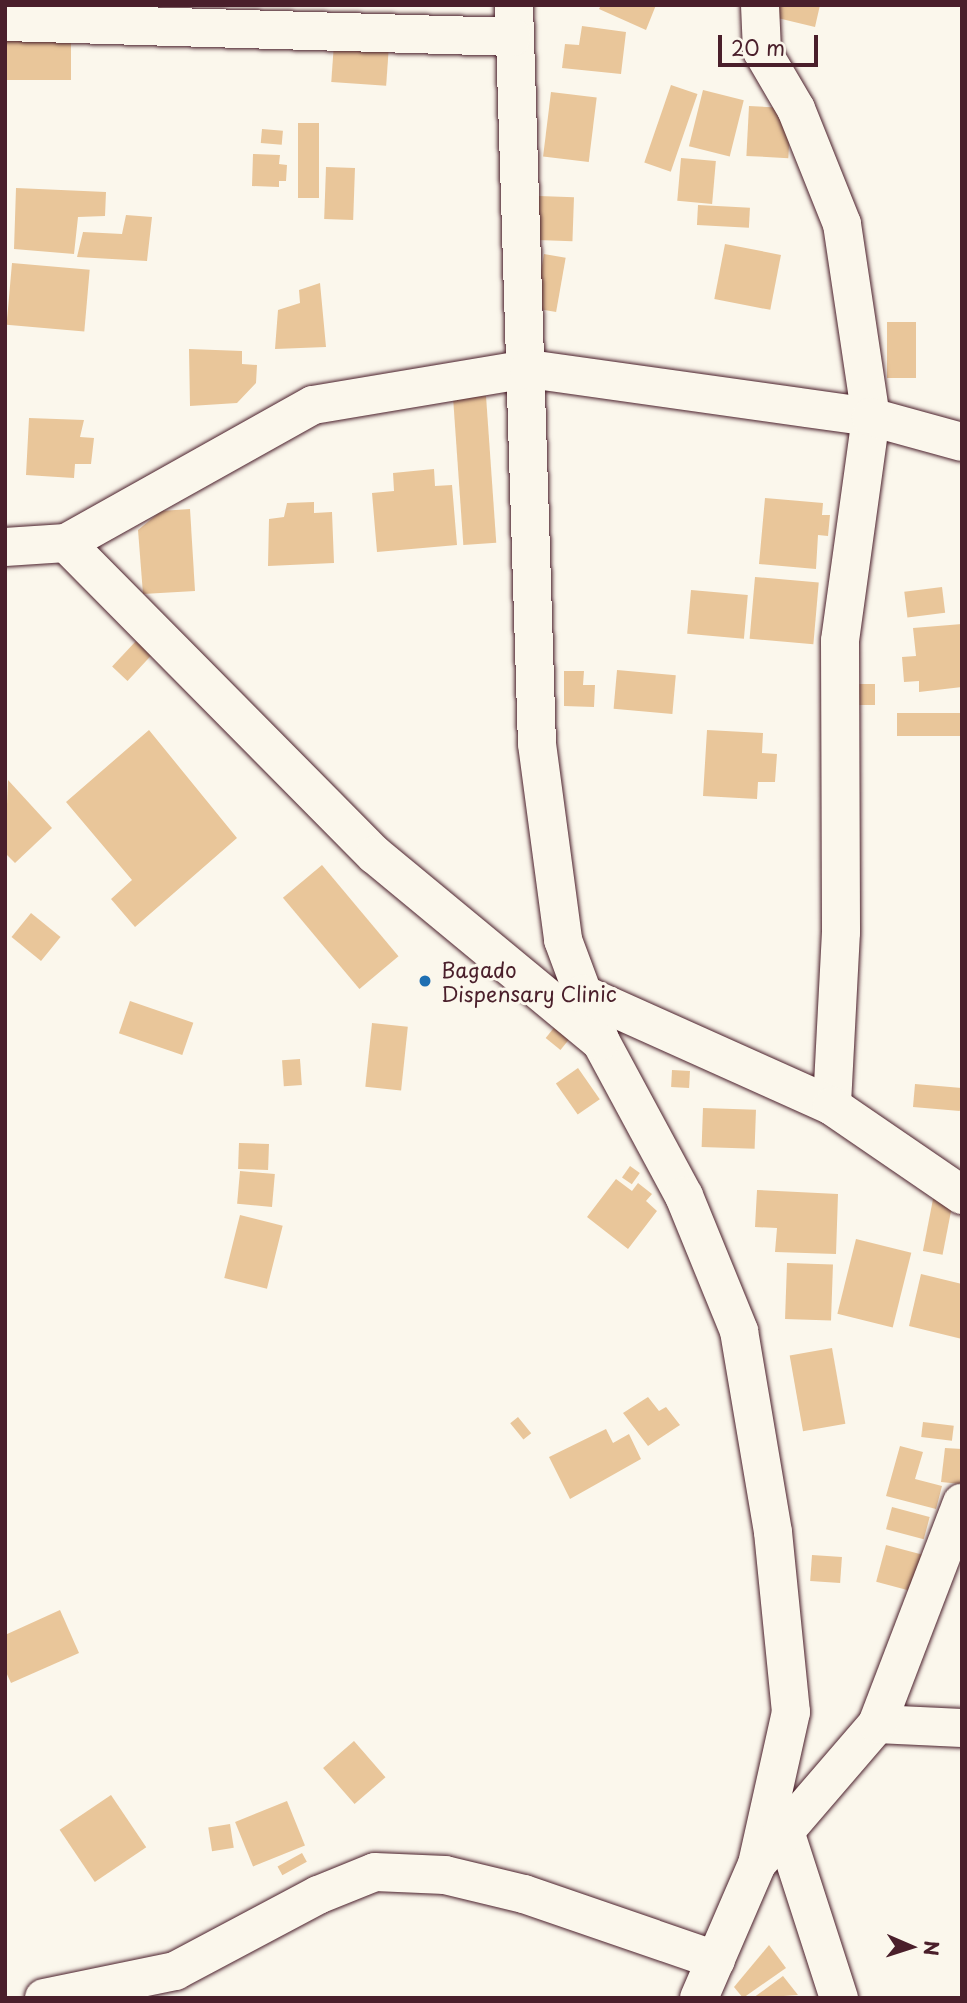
<!DOCTYPE html>
<html>
<head>
<meta charset="utf-8">
<style>
	body { margin:0 }
	#map { position:relative; width:967px; height:2003px; overflow:hidden; background:#fbf7ec; font-family:"Playpen Sans",sans-serif }
	div>[style] { position:absolute }
	[style*='--x'] { left:calc(var(--x)*1px); top:calc(var(--y)*1px); width:calc(var(--w)*1px); rotate:calc(var(--a)*1deg) }
	.building>* { inset:0; background:#e9c69a; transform-origin:0 0 }
	.roads { filter:drop-shadow(0 0 2px #4a1f2b) drop-shadow(0 0 2px #4a1f2b) }
	.minor>* { height:38px; margin:-19px; padding:0 19px; transform-origin:19px; border-radius:19px; background:#fbf7ec }
	.dots>* { width:19px; height:19px; translate:-50% -50%; box-sizing:border-box; border:4px solid #fbf7ec; border-radius:50% }
	span { translate:-50% -50%; white-space:nowrap; text-align:center; line-height:1.15; -webkit-text-stroke:6px #fbf7ec; paint-order:stroke }
	.poi-label { font-size:21px; color:#4a1f2b }
	.left { translate:0 -50%; text-align:left }
	.frame { position:absolute; inset:0; border:7px solid #4a1f2b; pointer-events:none }
	.north { position:absolute; left:876px; top:1912px; width:70px; height:70px; -webkit-text-stroke:5px #fbf7ec; paint-order:stroke; rotate:93deg; font-size:19px; font-weight:700; line-height:28px; text-align:center; color:#4a1f2b }
	.north::after { content:''; display:block; margin:auto; width:24px; height:32px; background:#4a1f2b; clip-path:polygon(50% 0,100% 100%,50% 72%,0 100%) }
	.scale { position:absolute; left:718px; top:35px; width:100px; height:32px; box-sizing:border-box; border:4px solid #4a1f2b; border-top:0; padding-left:9px; font-size:21px; line-height:24px; white-space:nowrap; color:#4a1f2b; -webkit-text-stroke:5px #fbf7ec; paint-order:stroke }
</style>
</head>
<body>
<div id="map">
	<div class="building">
		<i style="clip-path:polygon(601px 5px,656px 5px,646px 30px,599px 9px)"></i>
		<i style="clip-path:polygon(763px 5px,820px 5px,815px 27px,761px 14px)"></i>
		<i style="clip-path:polygon(582px 26px,626px 32px,621px 74px,562px 68px,565px 44px,579px 45px)"></i>
		<i style="left:5px;top:33px;width:66px;height:47px"></i>
		<i style="left:334px;top:43px;width:55px;height:39px;rotate:4deg"></i>
		<i style="left:671px;top:85px;width:28px;height:82px;rotate:19deg"></i>
		<i style="left:703px;top:90px;width:42px;height:58px;rotate:14deg"></i>
		<i style="left:551px;top:92px;width:46px;height:65px;rotate:7deg"></i>
		<i style="left:749px;top:106px;width:42px;height:50px;rotate:3deg"></i>
		<i style="left:298px;top:123px;width:21px;height:75px"></i>
		<i style="left:262px;top:129px;width:21px;height:14px;rotate:5deg"></i>
		<i style="clip-path:polygon(253px 154px,280px 155px,279px 164px,287px 165px,286px 181px,279px 181px,279px 187px,252px 186px)"></i>
		<i style="left:681px;top:158px;width:35px;height:43px;rotate:5deg"></i>
		<i style="left:326px;top:167px;width:29px;height:52px;rotate:2deg"></i>
		<i style="clip-path:polygon(16px 188px,106px 192px,105px 216px,78px 217px,74px 254px,14px 249px)"></i>
		<i style="left:539px;top:196px;width:35px;height:44px;rotate:2deg"></i>
		<i style="left:698px;top:205px;width:52px;height:20px;rotate:3deg"></i>
		<i style="clip-path:polygon(126px 215px,152px 217px,147px 261px,77px 257px,83px 232px,122px 234px)"></i>
		<i style="left:725px;top:244px;width:57px;height:56px;rotate:11deg"></i>
		<i style="left:544px;top:254px;width:22px;height:55px;rotate:10deg"></i>
		<i style="left:12px;top:263px;width:78px;height:62px;rotate:5deg"></i>
		<i style="clip-path:polygon(320px 283px,326px 347px,275px 349px,278px 310px,300px 303px,299px 290px)"></i>
		<i style="left:887px;top:322px;width:29px;height:56px"></i>
		<i style="clip-path:polygon(189px 349px,242px 351px,242px 364px,257px 365px,256px 383px,237px 403px,190px 406px)"></i>
		<i style="left:486px;top:396px;width:147px;height:33px;rotate:86deg"></i>
		<i style="clip-path:polygon(29px 418px,84px 420px,80px 437px,94px 438px,91px 464px,75px 464px,74px 478px,26px 475px)"></i>
		<i style="clip-path:polygon(434px 469px,435px 486px,452px 485px,457px 545px,377px 552px,372px 493px,394px 491px,393px 473px)"></i>
		<i style="clip-path:polygon(765px 498px,823px 503px,822px 515px,830px 515px,828px 536px,818px 535px,816px 569px,759px 564px)"></i>
		<i style="clip-path:polygon(314px 502px,314px 513px,332px 512px,334px 563px,268px 566px,269px 519px,284px 517px,287px 503px)"></i>
		<i style="clip-path:polygon(190px 509px,195px 591px,143px 594px,138px 530px,161px 511px)"></i>
		<i style="left:755px;top:577px;width:64px;height:62px;rotate:5deg"></i>
		<i style="left:942px;top:587px;width:26px;height:38px;rotate:83deg"></i>
		<i style="left:691px;top:590px;width:57px;height:44px;rotate:5deg"></i>
		<i style="clip-path:polygon(962px 624px,962px 687px,919px 692px,919px 681px,904px 682px,902px 657px,916px 656px,913px 628px)"></i>
		<i style="left:136px;top:641px;width:21px;height:35px;rotate:43deg"></i>
		<i style="left:617px;top:670px;width:59px;height:39px;rotate:5deg"></i>
		<i style="clip-path:polygon(564px 671px,584px 671px,583px 685px,595px 685px,594px 707px,564px 706px)"></i>
		<i style="left:850px;top:684px;width:25px;height:21px"></i>
		<i style="left:962px;top:713px;width:23px;height:65px;rotate:90deg"></i>
		<i style="clip-path:polygon(149px 730px,237px 838px,135px 927px,111px 899px,132px 880px,66px 802px)"></i>
		<i style="clip-path:polygon(707px 730px,763px 733px,762px 753px,777px 754px,775px 782px,758px 782px,757px 799px,703px 796px)"></i>
		<i style="clip-path:polygon(8px 780px,52px 828px,15px 863px,5px 853px)"></i>
		<i style="left:322px;top:865px;width:119px;height:51px;rotate:50deg"></i>
		<i style="left:31px;top:913px;width:38px;height:31px;rotate:39deg"></i>
		<i style="left:130px;top:1001px;width:67px;height:34px;rotate:19deg"></i>
		<i style="left:372px;top:1023px;width:36px;height:64px;rotate:6deg"></i>
		<i style="left:557px;top:1024px;width:19px;height:18px;rotate:39deg"></i>
		<i style="left:300px;top:1059px;width:26px;height:18px;rotate:86deg"></i>
		<i style="left:578px;top:1068px;width:38px;height:27px;rotate:55deg"></i>
		<i style="left:672px;top:1070px;width:18px;height:17px;rotate:3deg"></i>
		<i style="left:915px;top:1084px;width:47px;height:23px;rotate:5deg"></i>
		<i style="left:703px;top:1108px;width:53px;height:39px;rotate:2deg"></i>
		<i style="left:239px;top:1143px;width:30px;height:26px;rotate:2deg"></i>
		<i style="left:630px;top:1166px;width:12px;height:14px;rotate:35deg"></i>
		<i style="left:240px;top:1171px;width:35px;height:33px;rotate:5deg"></i>
		<i style="clip-path:polygon(616px 1179px,632px 1191px,638px 1183px,652px 1194px,646px 1201px,657px 1211px,628px 1249px,587px 1217px)"></i>
		<i style="clip-path:polygon(757px 1190px,838px 1194px,836px 1254px,775px 1252px,777px 1228px,755px 1227px)"></i>
		<i style="left:934px;top:1194px;width:20px;height:58px;rotate:11deg"></i>
		<i style="left:240px;top:1215px;width:44px;height:65px;rotate:14deg"></i>
		<i style="left:856px;top:1239px;width:57px;height:77px;rotate:14deg"></i>
		<i style="left:787px;top:1263px;width:46px;height:56px;rotate:2deg"></i>
		<i style="clip-path:polygon(921px 1274px,962px 1284px,962px 1339px,909px 1326px)"></i>
		<i style="left:832px;top:1348px;width:77px;height:43px;rotate:80deg"></i>
		<i style="clip-path:polygon(648px 1397px,659px 1411px,666px 1407px,680px 1425px,648px 1446px,623px 1413px)"></i>
		<i style="left:518px;top:1417px;width:21px;height:10px;rotate:51deg"></i>
		<i style="left:923px;top:1422px;width:31px;height:15px;rotate:7deg"></i>
		<i style="clip-path:polygon(606px 1429px,613px 1443px,629px 1434px,641px 1459px,570px 1499px,549px 1457px)"></i>
		<i style="clip-path:polygon(900px 1446px,923px 1452px,915px 1479px,942px 1486px,936px 1509px,886px 1496px)"></i>
		<i style="clip-path:polygon(945px 1448px,962px 1449px,961px 1484px,941px 1482px)"></i>
		<i style="left:892px;top:1507px;width:39px;height:23px;rotate:15deg"></i>
		<i style="left:886px;top:1545px;width:38px;height:38px;rotate:15deg"></i>
		<i style="left:812px;top:1555px;width:30px;height:26px;rotate:4deg"></i>
		<i style="clip-path:polygon(60px 1610px,79px 1653px,11px 1683px,5px 1670px,5px 1635px)"></i>
		<i style="left:354px;top:1741px;width:48px;height:41px;rotate:49deg"></i>
		<i style="left:111px;top:1795px;width:63px;height:62px;rotate:56deg"></i>
		<i style="left:287px;top:1801px;width:48px;height:56px;rotate:68deg"></i>
		<i style="left:230px;top:1824px;width:24px;height:22px;rotate:81deg"></i>
		<i style="left:302px;top:1853px;width:10px;height:28px;rotate:61deg"></i>
		<i style="clip-path:polygon(769px 1945px,786px 1968px,743px 1998px,734px 1987px)"></i>
		<i style="clip-path:polygon(783px 1976px,798px 1995px,753px 1998px)"></i>
	</div>
	<div class="roads">
		<div class="minor">
			<i style="--x:514;--y:5;--w:739;--a:88.22"></i>
			<i style="--x:537;--y:744;--w:198;--a:82.4"></i>
			<i style="--x:563;--y:940;--w:109;--a:69.6"></i>
			<i style="--x:601;--y:1042;--w:175;--a:61.7"></i>
			<i style="--x:684;--y:1196;--w:146;--a:67.8"></i>
			<i style="--x:739;--y:1331;--w:204;--a:80.4"></i>
			<i style="--x:773;--y:1532;--w:181;--a:84.3"></i>
			<i style="--x:791;--y:1712;--w:156;--a:102.6"></i>
			<i style="--x:757;--y:1864;--w:146;--a:113.4"></i>
			<i style="--x:760;--y:5;--w:46;--a:87.5"></i>
			<i style="--x:762;--y:51;--w:67;--a:59.6"></i>
			<i style="--x:796;--y:109;--w:124;--a:68.2"></i>
			<i style="--x:842;--y:224;--w:195;--a:81.5"></i>
			<i style="--x:871;--y:417;--w:226;--a:97.9"></i>
			<i style="--x:840;--y:641;--w:291;--a:89.8"></i>
			<i style="--x:841;--y:932;--w:174;--a:93"></i>
			<i style="--x:5;--y:22;--w:507;--a:1.69"></i>
			<i style="--x:66;--y:543;--w:283;--a:-29.2"></i>
			<i style="--x:313;--y:405;--w:219;--a:-9.5"></i>
			<i style="--x:529;--y:369;--w:345;--a:8"></i>
			<i style="--x:871;--y:417;--w:94;--a:15.4"></i>
			<i style="--x:5;--y:547;--w:61;--a:-3.8"></i>
			<i style="--x:66;--y:543;--w:439;--a:45.3"></i>
			<i style="--x:375;--y:855;--w:292;--a:39.6"></i>
			<i style="--x:583;--y:994;--w:273;--a:24.2"></i>
			<i style="--x:832;--y:1106;--w:158;--a:34.4"></i>
			<i style="--x:877;--y:1724;--w:85;--a:2.7"></i>
			<i style="--x:785;--y:1831;--w:176;--a:72.1"></i>
			<i style="--x:761;--y:1859;--w:178;--a:-49.3"></i>
			<i style="--x:877;--y:1724;--w:237;--a:-69"></i>
			<i style="--x:44;--y:1998;--w:134;--a:-11.6"></i>
			<i style="--x:175;--y:1971;--w:162;--a:-28"></i>
			<i style="--x:318;--y:1895;--w:61;--a:-22"></i>
			<i style="--x:375;--y:1872;--w:70;--a:2.5"></i>
			<i style="--x:445;--y:1875;--w:81;--a:13.5"></i>
			<i style="--x:524;--y:1894;--w:203;--a:19"></i>
		</div>
	</div>
	<div class="dots">
		<i style="left:425px;top:981px;background:#1f6fb2"></i>
	</div>
	<div class="poi-label">
		<span class="left" style="left:441px;top:981px">Bagado<br>Dispensary Clinic</span>
	</div>
	<div class="frame"></div>
	<div class="north">N</div>
	<div class="scale">20 m</div>
</div>
</body>
</html>
